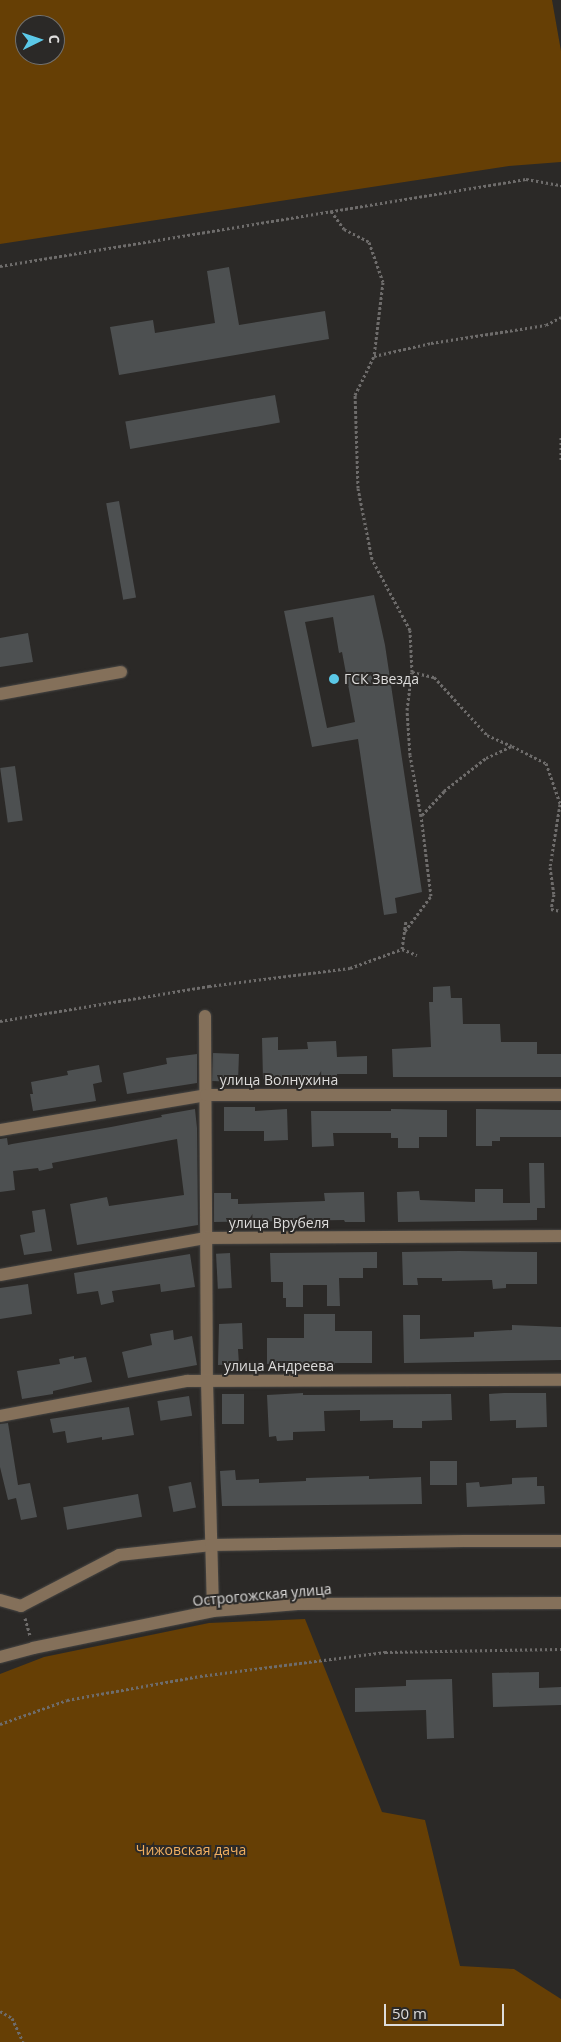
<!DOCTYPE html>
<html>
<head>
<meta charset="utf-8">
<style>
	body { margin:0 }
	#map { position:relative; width:561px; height:2042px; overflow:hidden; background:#2b2927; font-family:"Open Sans",sans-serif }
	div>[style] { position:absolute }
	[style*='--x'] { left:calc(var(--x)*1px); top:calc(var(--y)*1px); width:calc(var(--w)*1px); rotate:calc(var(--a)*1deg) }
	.green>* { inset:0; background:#663f05 }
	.building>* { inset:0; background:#4d5051; transform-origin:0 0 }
	.path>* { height:3px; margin-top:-1.5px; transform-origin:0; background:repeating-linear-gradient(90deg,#6e6c6b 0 2.5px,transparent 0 5px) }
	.roads { filter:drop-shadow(0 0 1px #474644) drop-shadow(0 0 1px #474644) }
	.minor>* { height:12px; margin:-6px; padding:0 6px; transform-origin:6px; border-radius:6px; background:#84705a }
	.dots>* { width:14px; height:14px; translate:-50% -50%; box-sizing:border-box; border:2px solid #2b2927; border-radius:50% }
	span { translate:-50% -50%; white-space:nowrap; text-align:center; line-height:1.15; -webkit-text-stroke:4px #2b2927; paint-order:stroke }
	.poi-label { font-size:14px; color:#dddcdb }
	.left { translate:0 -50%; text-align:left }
	.street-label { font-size:14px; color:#dddcdb }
	.park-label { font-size:14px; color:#f1af61 }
	.north { position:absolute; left:15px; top:15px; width:50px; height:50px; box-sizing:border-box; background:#2b2927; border:1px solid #72716f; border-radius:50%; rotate:86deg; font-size:14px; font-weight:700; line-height:20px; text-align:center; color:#dddcdb }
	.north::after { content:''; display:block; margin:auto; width:18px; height:22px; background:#5bc8e7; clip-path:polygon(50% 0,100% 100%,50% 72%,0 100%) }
	.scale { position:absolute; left:384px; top:2004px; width:120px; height:22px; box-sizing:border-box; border:2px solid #dddcdb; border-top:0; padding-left:6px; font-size:15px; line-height:18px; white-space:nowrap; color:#dddcdb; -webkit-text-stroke:4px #2b2927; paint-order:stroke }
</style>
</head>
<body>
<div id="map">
	<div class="green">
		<i style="clip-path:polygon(evenodd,0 0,552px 0,561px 51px,561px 162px,509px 166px,0 244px,0 0,25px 25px,55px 25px,55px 55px,25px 55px,25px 25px)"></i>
		<i style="clip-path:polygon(305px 1619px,382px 1812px,425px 1820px,460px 1966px,514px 1969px,561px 1999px,561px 2042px,0 2042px,0 1674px,44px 1657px,209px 1623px)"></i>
	</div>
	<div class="building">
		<i style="clip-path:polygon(229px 267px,239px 325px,325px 311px,329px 339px,119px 375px,110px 327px,153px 320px,155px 333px,215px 323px,207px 271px)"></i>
		<i style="left:275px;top:395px;width:28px;height:152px;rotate:80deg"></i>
		<i style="left:119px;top:501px;width:98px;height:13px;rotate:80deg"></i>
		<i style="clip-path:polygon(evenodd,374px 595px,385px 645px,422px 892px,395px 898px,397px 913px,384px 915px,358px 739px,312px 747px,284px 611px,374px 595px,333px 617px,339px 653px,342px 652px,355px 722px,327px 728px,305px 622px,333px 617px)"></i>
		<i style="clip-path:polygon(28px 633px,33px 662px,0 667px,0 638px)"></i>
		<i style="left:15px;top:766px;width:55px;height:15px;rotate:82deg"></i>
		<i style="clip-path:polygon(450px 986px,451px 998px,462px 998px,463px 1024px,500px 1024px,501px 1042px,537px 1042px,537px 1054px,561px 1054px,561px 1077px,393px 1077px,392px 1049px,431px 1047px,429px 1002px,433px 1002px,433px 987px)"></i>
		<i style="clip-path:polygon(278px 1037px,278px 1050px,308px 1049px,307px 1042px,336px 1041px,337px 1057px,367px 1056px,367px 1074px,337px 1074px,337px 1078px,263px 1079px,262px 1038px)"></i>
		<i style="left:213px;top:1053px;width:26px;height:28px;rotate:2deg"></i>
		<i style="clip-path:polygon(197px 1054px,197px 1083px,127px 1094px,123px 1073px,167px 1064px,166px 1058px)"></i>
		<i style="clip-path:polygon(99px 1065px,102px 1082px,93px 1084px,96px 1101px,33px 1111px,30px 1094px,33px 1094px,31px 1082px,68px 1075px,67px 1071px)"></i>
		<i style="clip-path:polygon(224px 1107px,255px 1107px,255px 1111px,287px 1109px,288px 1140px,264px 1141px,264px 1131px,224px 1131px)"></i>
		<i style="clip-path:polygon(195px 1109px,197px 1128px,198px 1225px,77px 1245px,70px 1204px,107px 1197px,109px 1206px,184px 1195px,177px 1139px,52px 1163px,53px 1168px,39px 1171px,38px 1168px,13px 1171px,15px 1190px,0 1192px,0 1139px,7px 1138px,8px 1145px,12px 1144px,111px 1127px,162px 1117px,161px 1115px)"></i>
		<i style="clip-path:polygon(391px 1109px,447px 1110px,447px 1137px,419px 1137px,419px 1148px,398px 1148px,398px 1138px,391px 1138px,391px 1133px,333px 1133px,334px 1146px,312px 1147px,311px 1111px,391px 1111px)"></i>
		<i style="clip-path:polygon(476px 1109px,561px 1110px,561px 1137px,500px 1137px,500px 1141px,492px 1141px,492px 1146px,476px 1146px)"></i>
		<i style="clip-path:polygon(529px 1163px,544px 1163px,545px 1208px,537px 1208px,537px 1220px,398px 1222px,397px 1192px,419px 1191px,420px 1200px,475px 1202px,475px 1189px,503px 1189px,503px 1203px,530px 1203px)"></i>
		<i style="clip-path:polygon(364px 1192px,365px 1222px,345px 1222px,344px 1220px,214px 1222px,214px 1193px,231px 1193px,231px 1199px,238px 1199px,238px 1204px,325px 1201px,324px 1193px)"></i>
		<i style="clip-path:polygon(45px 1209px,52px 1251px,24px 1255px,20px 1235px,35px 1232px,32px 1211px)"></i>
		<i style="clip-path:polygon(459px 1251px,537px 1252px,537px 1284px,506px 1284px,506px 1288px,493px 1289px,492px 1280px,442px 1281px,442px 1278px,417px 1278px,418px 1285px,403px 1285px,402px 1252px)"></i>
		<i style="clip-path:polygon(377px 1252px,377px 1268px,363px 1268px,363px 1278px,339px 1278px,340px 1306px,327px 1306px,327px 1285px,303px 1285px,303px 1307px,286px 1307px,286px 1298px,283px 1298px,283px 1282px,271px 1282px,270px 1253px)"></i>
		<i style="left:230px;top:1253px;width:35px;height:14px;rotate:87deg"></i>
		<i style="clip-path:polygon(190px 1254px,195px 1287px,161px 1292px,160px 1284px,112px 1291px,114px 1302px,101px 1305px,98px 1291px,77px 1294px,74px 1273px)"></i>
		<i style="clip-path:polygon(28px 1284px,32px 1314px,0 1319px,0 1288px)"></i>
		<i style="clip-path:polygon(304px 1314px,335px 1314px,335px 1331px,372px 1331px,372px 1363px,335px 1363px,335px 1365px,267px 1364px,267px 1338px,304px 1338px)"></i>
		<i style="clip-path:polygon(403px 1315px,420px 1315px,420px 1339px,474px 1337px,474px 1332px,512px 1330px,512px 1325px,561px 1327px,561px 1360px,404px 1363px)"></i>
		<i style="clip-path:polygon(242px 1323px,243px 1349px,238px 1349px,239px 1364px,218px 1365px,219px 1324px)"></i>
		<i style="clip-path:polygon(173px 1330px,174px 1340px,192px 1336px,197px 1365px,128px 1378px,122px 1352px,152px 1345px,150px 1334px)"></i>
		<i style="clip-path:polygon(74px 1356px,74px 1359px,86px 1357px,92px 1382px,53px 1391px,53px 1394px,22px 1399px,17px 1371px,60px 1364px,59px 1359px)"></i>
		<i style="clip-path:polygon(303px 1393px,303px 1395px,451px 1394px,452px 1420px,422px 1421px,422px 1428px,393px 1428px,393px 1420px,360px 1421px,360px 1410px,324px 1411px,325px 1431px,293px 1432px,293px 1440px,277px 1441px,276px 1436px,269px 1437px,267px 1395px)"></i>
		<i style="clip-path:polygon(504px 1393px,546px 1393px,547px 1427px,516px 1428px,516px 1420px,490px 1421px,489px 1394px)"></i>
		<i style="left:222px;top:1394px;width:22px;height:30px"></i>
		<i style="left:189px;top:1396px;width:20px;height:32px;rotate:81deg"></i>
		<i style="clip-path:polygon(129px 1407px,134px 1435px,102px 1440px,102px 1437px,67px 1443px,65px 1431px,53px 1433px,50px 1419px)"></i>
		<i style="clip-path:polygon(8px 1423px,18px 1485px,30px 1483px,37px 1517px,21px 1520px,16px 1498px,8px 1500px,0 1467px,0 1424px)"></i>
		<i style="left:430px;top:1461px;width:27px;height:24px"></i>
		<i style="clip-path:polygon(235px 1470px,236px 1480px,259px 1479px,259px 1483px,306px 1481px,306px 1478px,369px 1476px,369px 1479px,421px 1477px,422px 1504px,222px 1506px,220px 1471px)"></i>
		<i style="clip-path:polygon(537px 1477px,537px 1486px,544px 1486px,545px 1504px,467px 1507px,466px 1483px,479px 1482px,480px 1487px,512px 1484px,512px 1478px)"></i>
		<i style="left:191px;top:1482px;width:26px;height:23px;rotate:79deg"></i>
		<i style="left:138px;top:1494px;width:23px;height:76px;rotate:80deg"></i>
		<i style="clip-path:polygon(539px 1672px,539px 1688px,561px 1687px,561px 1705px,493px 1707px,492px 1673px)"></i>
		<i style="clip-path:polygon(452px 1679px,454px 1738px,427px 1739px,426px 1710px,355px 1712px,355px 1688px,406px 1686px,406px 1680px)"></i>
	</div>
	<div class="path">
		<i style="--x:331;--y:211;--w:22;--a:54"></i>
		<i style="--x:344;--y:229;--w:28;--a:27"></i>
		<i style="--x:369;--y:242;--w:42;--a:70.7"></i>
		<i style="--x:383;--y:282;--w:75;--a:96.9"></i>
		<i style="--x:0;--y:266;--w:533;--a:-9.39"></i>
		<i style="--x:526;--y:179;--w:36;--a:10"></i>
		<i style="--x:561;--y:437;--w:23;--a:90"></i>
		<i style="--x:412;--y:672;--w:23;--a:13"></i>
		<i style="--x:434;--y:677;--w:79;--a:47.6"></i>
		<i style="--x:487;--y:735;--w:27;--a:24"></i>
		<i style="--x:560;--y:804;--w:64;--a:99"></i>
		<i style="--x:550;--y:867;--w:27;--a:82"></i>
		<i style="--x:554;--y:894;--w:15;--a:101"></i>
		<i style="--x:551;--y:909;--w:10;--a:11"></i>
		<i style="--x:422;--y:815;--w:33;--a:-47"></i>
		<i style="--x:444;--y:791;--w:53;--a:-38.2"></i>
		<i style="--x:486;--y:758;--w:29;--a:-25"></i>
		<i style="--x:512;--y:746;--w:38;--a:27"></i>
		<i style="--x:546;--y:763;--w:46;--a:70.8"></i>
		<i style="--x:405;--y:931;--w:44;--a:-53.4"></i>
		<i style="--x:431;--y:896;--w:81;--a:-97.1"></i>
		<i style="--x:421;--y:816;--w:62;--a:-100.2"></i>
		<i style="--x:410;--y:755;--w:45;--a:-93.8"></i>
		<i style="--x:407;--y:710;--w:38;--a:-83"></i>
		<i style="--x:412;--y:672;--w:42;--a:-92.7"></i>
		<i style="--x:410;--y:630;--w:81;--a:-118.2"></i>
		<i style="--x:372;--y:559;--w:72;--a:-101.2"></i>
		<i style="--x:358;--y:488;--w:93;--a:-91.8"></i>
		<i style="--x:355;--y:395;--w:43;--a:-64"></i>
		<i style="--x:374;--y:356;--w:58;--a:-12.8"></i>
		<i style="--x:431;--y:343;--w:116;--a:-8.9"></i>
		<i style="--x:546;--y:325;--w:17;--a:-28"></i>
		<i style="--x:402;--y:949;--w:16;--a:22"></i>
		<i style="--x:0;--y:1021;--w:212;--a:-9.5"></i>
		<i style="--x:209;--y:986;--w:142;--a:-7.3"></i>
		<i style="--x:350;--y:968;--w:55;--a:-20.1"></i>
		<i style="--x:402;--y:949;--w:28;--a:-82"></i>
		<i style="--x:25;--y:1618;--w:19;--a:74"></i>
		<i style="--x:0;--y:1724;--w:71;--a:-19.7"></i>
		<i style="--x:67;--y:1700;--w:135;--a:-10.2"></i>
		<i style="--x:200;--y:1676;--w:187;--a:-7.4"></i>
		<i style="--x:385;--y:1652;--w:176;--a:-1"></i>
		<i style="--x:0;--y:2011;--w:14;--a:30"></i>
		<i style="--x:12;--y:2018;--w:26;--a:65"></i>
	</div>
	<div class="roads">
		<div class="minor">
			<i style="--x:0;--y:694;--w:123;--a:-10.3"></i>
			<i style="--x:205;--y:1016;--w:365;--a:89.7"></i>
			<i style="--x:207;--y:1381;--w:230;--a:88.5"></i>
			<i style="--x:0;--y:1130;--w:209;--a:-9.6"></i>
			<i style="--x:206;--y:1095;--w:355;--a:0"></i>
			<i style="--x:0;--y:1275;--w:209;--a:-10.2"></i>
			<i style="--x:206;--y:1238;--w:355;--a:-0.3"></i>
			<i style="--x:0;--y:1416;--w:190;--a:-10.6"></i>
			<i style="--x:187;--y:1381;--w:374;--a:-0.2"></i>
			<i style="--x:0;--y:1600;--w:22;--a:16"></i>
			<i style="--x:21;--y:1606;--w:110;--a:-27.5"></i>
			<i style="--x:119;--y:1555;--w:93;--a:-6.2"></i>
			<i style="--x:211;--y:1545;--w:253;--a:-0.9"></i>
			<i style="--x:464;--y:1541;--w:97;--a:0"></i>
			<i style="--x:0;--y:1657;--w:34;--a:-15"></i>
			<i style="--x:33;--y:1648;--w:184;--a:-11.6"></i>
			<i style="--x:213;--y:1611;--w:85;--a:-4.7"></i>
			<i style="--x:298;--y:1604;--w:263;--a:-0.2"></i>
		</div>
	</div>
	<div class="dots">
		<i style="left:334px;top:679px;background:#5bc8e7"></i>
	</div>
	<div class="poi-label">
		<span class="left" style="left:344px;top:679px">ГСК Звезда</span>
	</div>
	<div class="street-label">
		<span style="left:279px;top:1080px">улица Волнухина</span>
		<span style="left:279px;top:1223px">улица Врубеля</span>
		<span style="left:279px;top:1366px">улица Андреева</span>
		<span style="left:262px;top:1595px;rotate:-5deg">Острогожская улица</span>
	</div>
	<div class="park-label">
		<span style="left:191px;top:1850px">Чижовская дача</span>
	</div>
	<div class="north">С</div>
	<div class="scale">50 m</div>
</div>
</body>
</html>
